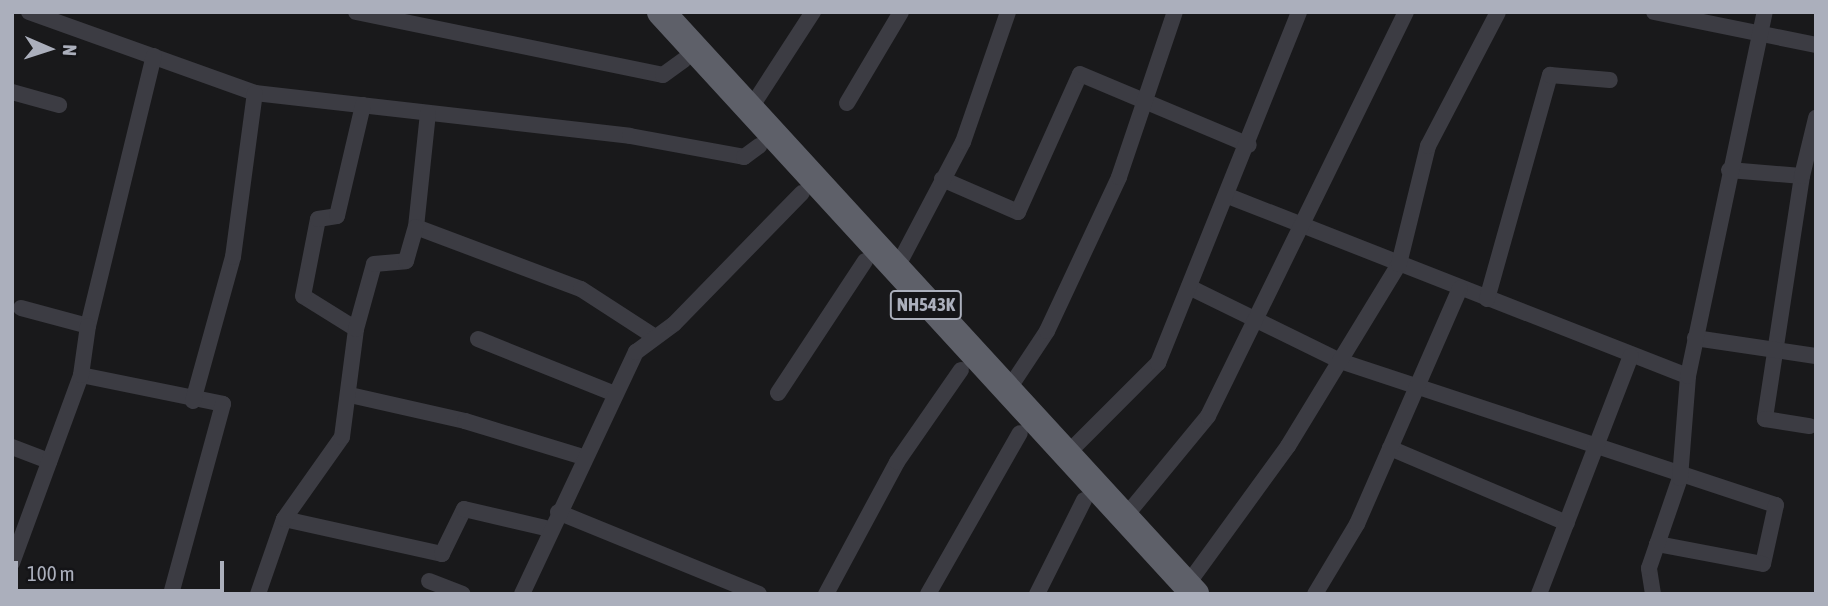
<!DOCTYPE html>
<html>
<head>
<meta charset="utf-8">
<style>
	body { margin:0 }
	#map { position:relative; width:1828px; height:606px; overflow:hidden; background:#19191b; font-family:"Asap Condensed",sans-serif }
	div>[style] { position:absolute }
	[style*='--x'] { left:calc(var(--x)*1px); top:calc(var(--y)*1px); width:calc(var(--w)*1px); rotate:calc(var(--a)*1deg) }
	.minor>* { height:16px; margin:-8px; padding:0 8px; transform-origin:8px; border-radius:8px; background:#3c3c43 }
	.trunk>* { height:28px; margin:-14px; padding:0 14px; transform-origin:14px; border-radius:14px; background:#5e6069 }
	span { translate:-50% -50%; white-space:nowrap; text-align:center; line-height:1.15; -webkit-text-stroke:7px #141417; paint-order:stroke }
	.shield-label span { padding:2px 5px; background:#141417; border:2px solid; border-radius:5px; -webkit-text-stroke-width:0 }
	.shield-label { font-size:19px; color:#abafbc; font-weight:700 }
	.frame { position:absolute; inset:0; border:14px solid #abafbc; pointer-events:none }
	.north { position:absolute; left:14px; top:14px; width:70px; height:70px; -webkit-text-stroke:5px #141417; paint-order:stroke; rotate:93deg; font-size:19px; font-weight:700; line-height:28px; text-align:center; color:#abafbc }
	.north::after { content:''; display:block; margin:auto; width:24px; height:32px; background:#abafbc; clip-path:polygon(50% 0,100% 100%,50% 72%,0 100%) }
	.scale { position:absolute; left:14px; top:561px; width:210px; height:32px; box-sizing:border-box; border:4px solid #abafbc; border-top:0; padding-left:9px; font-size:21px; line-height:24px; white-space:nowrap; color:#abafbc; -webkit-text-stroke:5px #141417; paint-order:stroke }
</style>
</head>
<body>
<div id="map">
	<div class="minor">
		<i style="--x:29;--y:12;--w:240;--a:19.7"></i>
		<i style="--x:255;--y:93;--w:377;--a:6.5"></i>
		<i style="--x:630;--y:136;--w:116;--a:10.4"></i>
		<i style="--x:744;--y:157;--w:19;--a:-36"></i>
		<i style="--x:356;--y:12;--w:313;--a:11.6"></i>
		<i style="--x:663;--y:75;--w:26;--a:-36"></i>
		<i style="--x:1654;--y:12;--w:165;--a:11.5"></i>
		<i style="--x:12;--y:92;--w:49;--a:15.5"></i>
		<i style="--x:847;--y:103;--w:106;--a:-59.3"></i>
		<i style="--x:750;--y:109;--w:116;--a:-57"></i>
		<i style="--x:428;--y:113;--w:115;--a:96"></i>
		<i style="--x:416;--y:227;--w:176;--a:20.6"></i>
		<i style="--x:581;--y:289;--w:85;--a:32.9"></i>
		<i style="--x:1729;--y:170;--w:73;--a:4.7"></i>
		<i style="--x:1802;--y:176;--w:246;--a:98.7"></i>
		<i style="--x:1765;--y:419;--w:45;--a:9"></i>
		<i style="--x:1802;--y:176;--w:60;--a:-76.4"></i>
		<i style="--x:942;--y:179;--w:83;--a:23.5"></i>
		<i style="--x:1018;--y:212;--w:151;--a:-65.8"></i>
		<i style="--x:1080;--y:74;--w:183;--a:22.8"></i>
		<i style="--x:1228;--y:196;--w:494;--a:21.4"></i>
		<i style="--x:895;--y:271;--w:146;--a:-62.2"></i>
		<i style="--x:963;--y:142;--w:138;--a:-70.9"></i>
		<i style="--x:1189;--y:287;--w:168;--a:26.1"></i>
		<i style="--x:1340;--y:361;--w:459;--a:18.3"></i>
		<i style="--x:1776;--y:505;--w:60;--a:102.4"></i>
		<i style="--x:1763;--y:564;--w:108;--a:-169.3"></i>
		<i style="--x:1487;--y:299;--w:233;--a:-74.3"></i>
		<i style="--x:1550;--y:75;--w:60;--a:4.8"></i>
		<i style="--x:21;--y:308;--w:69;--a:15"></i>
		<i style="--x:88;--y:326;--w:278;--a:-76.3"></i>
		<i style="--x:356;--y:329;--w:62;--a:-148.1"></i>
		<i style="--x:303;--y:296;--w:78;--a:-79"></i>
		<i style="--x:318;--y:219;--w:19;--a:-9"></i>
		<i style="--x:337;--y:216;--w:114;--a:-76.8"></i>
		<i style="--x:1695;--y:338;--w:122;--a:8.5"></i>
		<i style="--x:478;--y:339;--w:148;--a:21.9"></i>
		<i style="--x:81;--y:375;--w:145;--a:11.5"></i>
		<i style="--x:223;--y:404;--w:197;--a:105.3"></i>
		<i style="--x:778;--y:393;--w:158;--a:-56.6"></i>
		<i style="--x:1006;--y:393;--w:74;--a:-56.5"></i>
		<i style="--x:1047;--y:331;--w:170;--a:-64.9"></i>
		<i style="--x:1119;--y:177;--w:174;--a:-71.3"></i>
		<i style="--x:350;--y:395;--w:118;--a:12.7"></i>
		<i style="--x:465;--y:421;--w:123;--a:17"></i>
		<i style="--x:193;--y:401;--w:149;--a:-74.5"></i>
		<i style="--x:233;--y:257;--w:165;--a:-82.4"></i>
		<i style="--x:12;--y:447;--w:40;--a:21"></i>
		<i style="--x:1390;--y:448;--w:192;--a:23"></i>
		<i style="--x:1065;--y:456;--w:132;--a:-45"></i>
		<i style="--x:1158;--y:363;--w:378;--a:-68.1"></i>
		<i style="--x:558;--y:512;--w:217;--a:22.2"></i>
		<i style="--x:1124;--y:518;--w:132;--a:-50.5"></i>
		<i style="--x:1208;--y:416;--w:450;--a:-63.9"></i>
		<i style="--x:284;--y:519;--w:162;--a:12.5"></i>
		<i style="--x:442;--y:554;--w:50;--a:-63.9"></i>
		<i style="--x:464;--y:509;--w:88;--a:13.1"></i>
		<i style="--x:12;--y:563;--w:200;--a:-69.8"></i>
		<i style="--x:81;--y:375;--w:49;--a:-81.9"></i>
		<i style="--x:429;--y:581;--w:36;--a:21"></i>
		<i style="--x:1187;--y:585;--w:172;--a:-54"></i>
		<i style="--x:1288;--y:446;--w:213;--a:-58.6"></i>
		<i style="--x:1399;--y:264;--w:122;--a:-76.2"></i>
		<i style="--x:1428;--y:146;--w:151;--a:-62.4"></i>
		<i style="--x:258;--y:594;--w:79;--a:-70.9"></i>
		<i style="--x:284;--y:519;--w:100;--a:-54.7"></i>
		<i style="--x:342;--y:437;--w:109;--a:-82.6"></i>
		<i style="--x:356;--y:329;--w:67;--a:-74.5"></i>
		<i style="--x:374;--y:264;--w:32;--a:-5"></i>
		<i style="--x:406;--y:261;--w:35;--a:-74"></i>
		<i style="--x:522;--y:594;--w:268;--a:-64.8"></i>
		<i style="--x:636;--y:352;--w:47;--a:-36.4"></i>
		<i style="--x:674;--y:324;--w:183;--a:-45.7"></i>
		<i style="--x:826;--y:594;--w:150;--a:-61.7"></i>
		<i style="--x:897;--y:462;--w:112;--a:-55.2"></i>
		<i style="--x:928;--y:594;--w:185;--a:-60.3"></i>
		<i style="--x:1037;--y:594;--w:105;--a:-63.4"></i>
		<i style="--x:1315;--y:594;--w:82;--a:-59"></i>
		<i style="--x:1357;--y:524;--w:257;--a:-66.4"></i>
		<i style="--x:1539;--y:594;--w:255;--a:-68.9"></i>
		<i style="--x:1653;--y:594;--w:26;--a:-99"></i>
		<i style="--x:1649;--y:568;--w:95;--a:-71"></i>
		<i style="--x:1680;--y:478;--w:102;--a:-85.5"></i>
		<i style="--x:1688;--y:376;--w:372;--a:-78.1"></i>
	</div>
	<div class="trunk">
		<i style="--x:661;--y:12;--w:790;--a:47.46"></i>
	</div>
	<div class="shield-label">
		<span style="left:926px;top:305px">NH543K</span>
	</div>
	<div class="frame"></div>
	<div class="north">N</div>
	<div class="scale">100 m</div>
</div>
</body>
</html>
